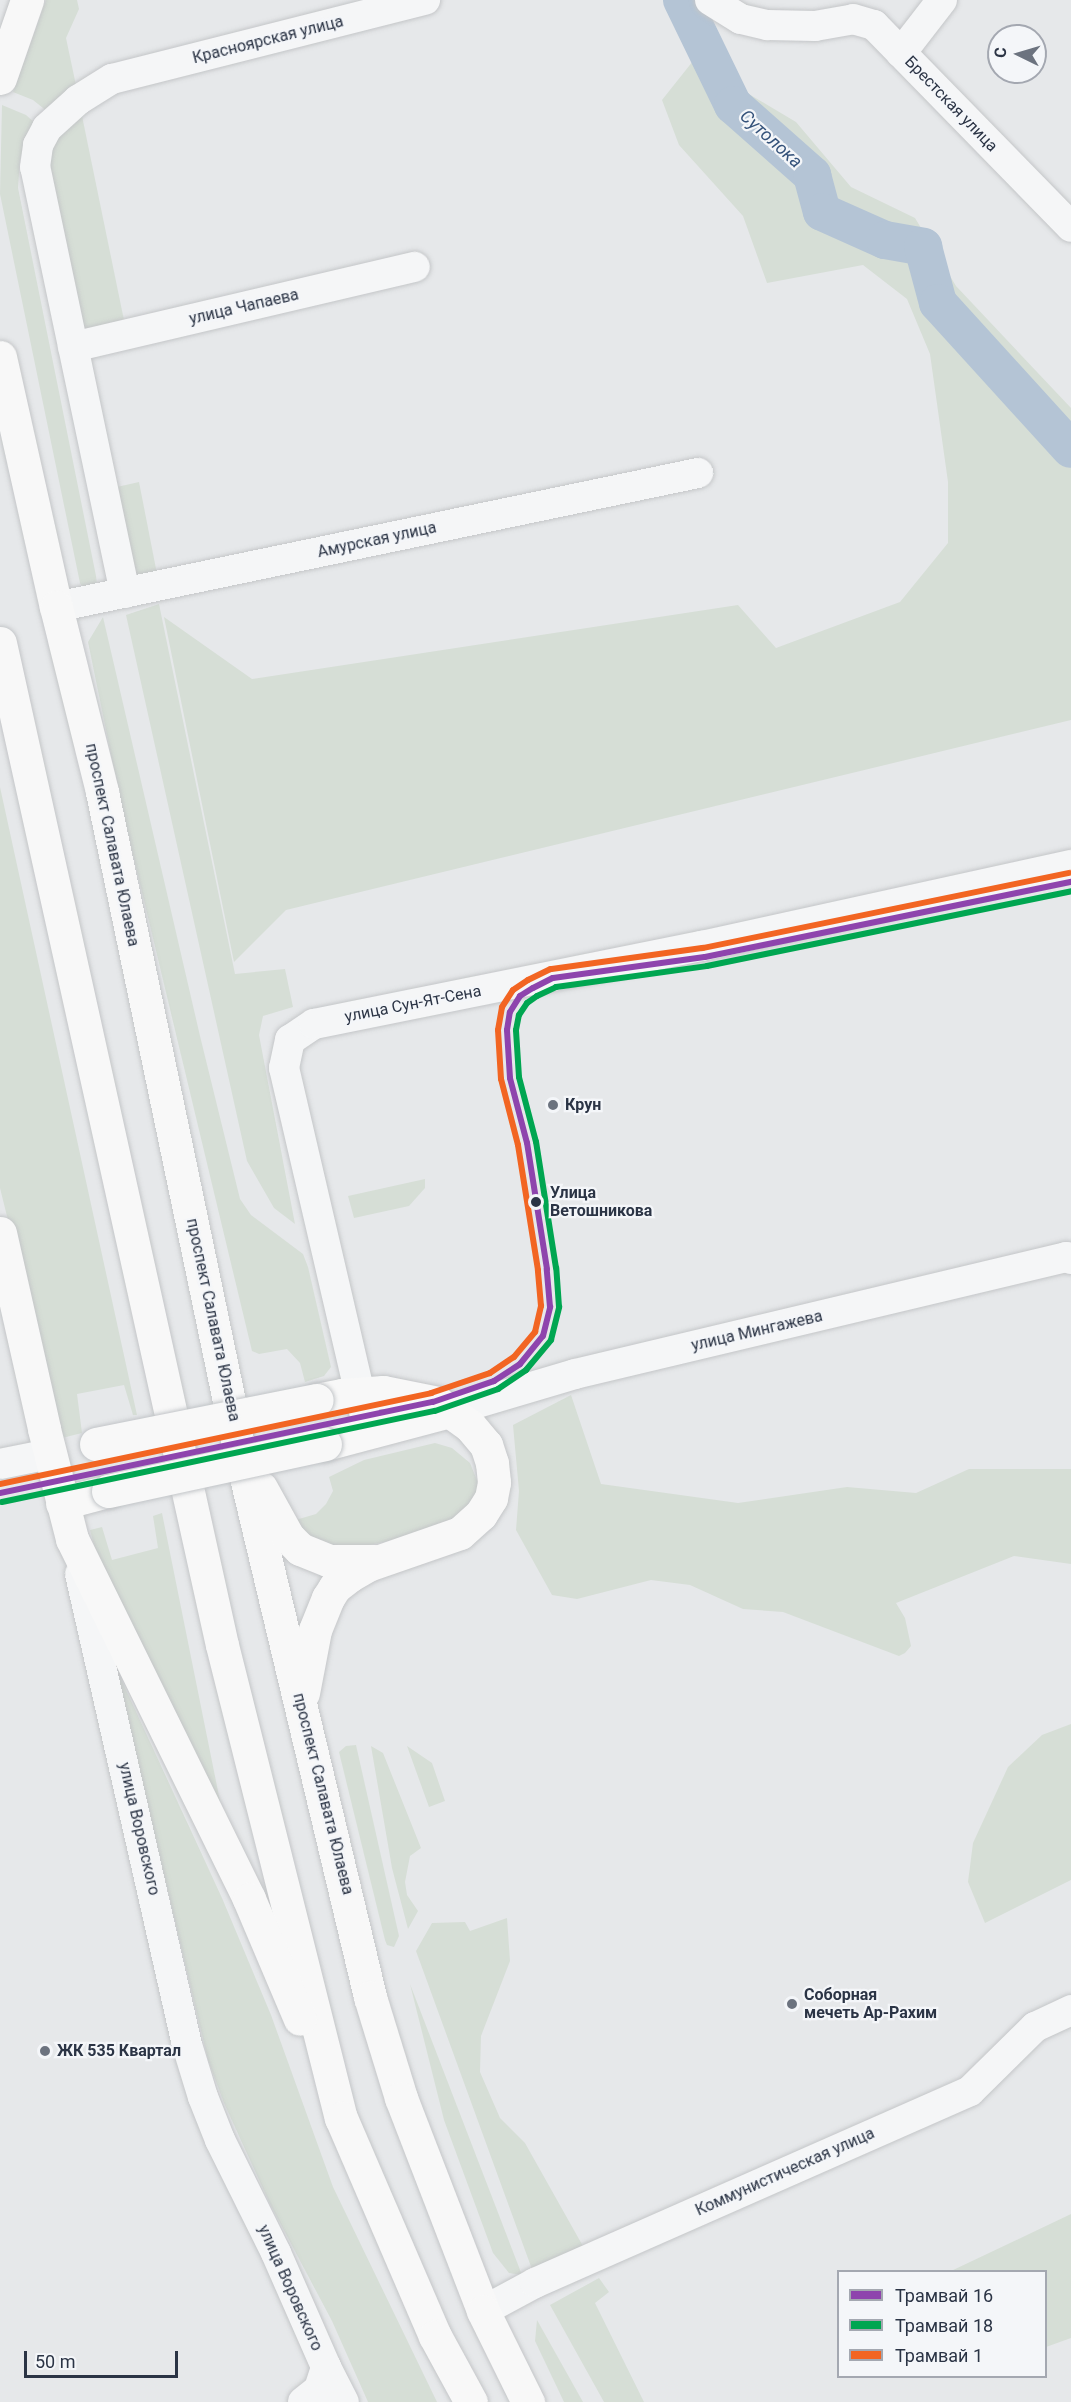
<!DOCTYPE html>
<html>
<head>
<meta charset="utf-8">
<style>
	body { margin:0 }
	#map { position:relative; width:1071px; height:2402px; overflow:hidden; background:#e6e8ea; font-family:Roboto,sans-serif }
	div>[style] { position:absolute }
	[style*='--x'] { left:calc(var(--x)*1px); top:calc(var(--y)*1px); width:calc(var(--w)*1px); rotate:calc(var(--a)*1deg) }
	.green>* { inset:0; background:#d6ded6 }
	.river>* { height:38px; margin:-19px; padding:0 19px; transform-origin:19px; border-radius:19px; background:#b4c4d5 }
	.roads { filter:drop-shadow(0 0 2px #c4c6c8) drop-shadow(0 0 2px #c4c6c8) }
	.minor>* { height:30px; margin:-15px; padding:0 15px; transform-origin:15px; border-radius:15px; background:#f5f6f7 }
	.major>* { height:33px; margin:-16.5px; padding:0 16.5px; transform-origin:16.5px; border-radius:16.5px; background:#f8f8f8 }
	.bridges { filter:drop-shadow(0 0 2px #c2c5c8) drop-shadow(0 0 2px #c2c5c8) }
	.major-bridge>* { height:33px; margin:-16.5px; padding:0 16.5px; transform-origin:16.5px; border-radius:16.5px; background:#f8f8f8 }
	.tram-1>* { height:6px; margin:-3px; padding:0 3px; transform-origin:3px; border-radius:3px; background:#8e44ad }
	.tram-2>* { height:6px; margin:-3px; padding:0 3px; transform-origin:3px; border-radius:3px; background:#00a651 }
	.tram-3>* { height:6px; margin:-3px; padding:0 3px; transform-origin:3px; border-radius:3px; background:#f26522 }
	.dots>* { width:16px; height:16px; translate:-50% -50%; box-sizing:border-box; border:3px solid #f4f6f9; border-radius:50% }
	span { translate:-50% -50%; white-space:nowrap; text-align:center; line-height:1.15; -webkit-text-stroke:4.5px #f4f6f9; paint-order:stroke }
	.street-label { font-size:16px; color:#2b3445 }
	.poi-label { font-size:16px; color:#2b3445; font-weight:700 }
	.left { translate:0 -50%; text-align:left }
	.stop-label { font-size:16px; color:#2b3445; font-weight:700 }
	.water-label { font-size:18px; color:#34527a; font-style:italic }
	.legend { position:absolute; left:837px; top:2270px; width:210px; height:108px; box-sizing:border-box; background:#f4f6f9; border:2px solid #a4a8b1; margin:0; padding:8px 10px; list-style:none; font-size:18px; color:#2b3445 }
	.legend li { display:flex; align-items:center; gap:12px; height:30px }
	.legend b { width:30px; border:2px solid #a4a8b1 }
	.north { position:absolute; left:987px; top:24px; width:60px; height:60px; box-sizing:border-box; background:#f4f6f9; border:2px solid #a4a8b1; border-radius:50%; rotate:275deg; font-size:16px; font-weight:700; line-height:24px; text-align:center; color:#2b3445 }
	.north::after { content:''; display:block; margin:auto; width:21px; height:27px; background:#6c737f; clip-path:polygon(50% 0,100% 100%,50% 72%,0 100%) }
	.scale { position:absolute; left:24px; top:2351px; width:154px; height:27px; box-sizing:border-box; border:3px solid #2b3445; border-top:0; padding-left:8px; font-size:18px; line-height:21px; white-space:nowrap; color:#2b3445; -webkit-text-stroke:4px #f4f6f9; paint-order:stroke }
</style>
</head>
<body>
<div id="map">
	<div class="green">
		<i style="clip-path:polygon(46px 0,77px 0,79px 9px,66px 38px,77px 90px,48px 112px,33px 100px,13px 92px)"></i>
		<i style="clip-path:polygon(693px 61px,796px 122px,851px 187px,915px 218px,956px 286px,1071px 408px,1071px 720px,286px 910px,234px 962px,164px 617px,252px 679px,738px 605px,776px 648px,900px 602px,948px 543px,948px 482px,930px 354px,907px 299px,863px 265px,767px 283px,743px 216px,679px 145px,662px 100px)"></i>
		<i style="clip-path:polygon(2px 105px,26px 115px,35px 123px,20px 159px,18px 188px,96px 576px,97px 585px,85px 591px,80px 583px,0 194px)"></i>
		<i style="clip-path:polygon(81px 111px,126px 330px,79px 341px,43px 153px)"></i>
		<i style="clip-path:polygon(139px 482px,158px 579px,126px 586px,117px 487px)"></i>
		<i style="clip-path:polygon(159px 604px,235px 974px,285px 969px,293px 1007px,263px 1016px,259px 1035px,295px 1224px,274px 1208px,247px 1161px,126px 615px)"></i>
		<i style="clip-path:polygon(103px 617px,200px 1036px,240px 1199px,251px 1215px,303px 1254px,308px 1267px,331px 1367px,324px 1376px,305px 1382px,300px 1363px,287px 1349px,259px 1354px,252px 1351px,123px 813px,88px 642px)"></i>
		<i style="clip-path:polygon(0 787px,137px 1415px,133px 1415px,124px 1385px,77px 1394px,82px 1433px,62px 1438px,0 1188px)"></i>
		<i style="clip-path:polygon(425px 1179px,425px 1188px,409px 1206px,354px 1218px,348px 1196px)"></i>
		<i style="clip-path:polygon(571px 1395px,601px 1484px,738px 1503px,847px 1487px,916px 1493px,969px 1469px,1071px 1469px,1071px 1564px,1014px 1556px,896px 1603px,905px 1618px,911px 1646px,905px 1653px,899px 1656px,783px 1612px,743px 1609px,690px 1585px,651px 1580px,577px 1599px,552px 1595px,516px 1530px,519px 1491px,513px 1425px)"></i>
		<i style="clip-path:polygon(435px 1443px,452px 1448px,470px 1463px,478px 1483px,474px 1505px,446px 1530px,333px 1552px,316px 1548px,292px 1521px,316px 1514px,326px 1504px,333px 1491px,329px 1477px,364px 1460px)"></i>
		<i style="clip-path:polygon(162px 1513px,223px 1816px,101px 1571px,90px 1530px,102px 1527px,112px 1560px,158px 1548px,153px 1516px)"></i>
		<i style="clip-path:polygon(114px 1664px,222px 1898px,271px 2015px,333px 2187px,437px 2402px,368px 2402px,332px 2321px,270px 2204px,224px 2103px,208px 2060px)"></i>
		<i style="clip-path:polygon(1071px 1724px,1071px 1880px,985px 1923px,968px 1882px,973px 1843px,1008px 1767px,1042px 1735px)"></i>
		<i style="clip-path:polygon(356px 1745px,399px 1936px,394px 1947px,387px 1945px,385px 1940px,339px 1752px,346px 1746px)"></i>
		<i style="clip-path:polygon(371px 1746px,383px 1753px,421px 1848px,410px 1856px,405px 1882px,407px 1895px,418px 1911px,408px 1929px,392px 1868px)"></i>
		<i style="clip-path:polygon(407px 1746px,432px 1763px,445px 1801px,429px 1807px)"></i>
		<i style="clip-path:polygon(507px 1918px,510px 1961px,481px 2036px,480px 2072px,500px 2118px,525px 2143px,584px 2248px,533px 2272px,416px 1951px,432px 1923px,465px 1922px,470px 1931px)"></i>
		<i style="clip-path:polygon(410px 1984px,522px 2275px,509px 2273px,493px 2253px,444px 2120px)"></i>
		<i style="clip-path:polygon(1071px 2214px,1071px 2338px,1046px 2347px,1046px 2272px,951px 2271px)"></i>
		<i style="clip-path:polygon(599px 2278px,609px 2292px,595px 2303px,644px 2402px,604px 2402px,550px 2305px)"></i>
		<i style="clip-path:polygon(537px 2320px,583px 2402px,564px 2402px,535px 2341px)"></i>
	</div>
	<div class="river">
		<i style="--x:682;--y:0;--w:117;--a:64.1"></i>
		<i style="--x:733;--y:105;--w:106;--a:41.5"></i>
		<i style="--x:812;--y:175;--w:38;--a:75"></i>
		<i style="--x:822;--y:212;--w:69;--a:24"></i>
		<i style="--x:885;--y:240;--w:39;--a:10"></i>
		<i style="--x:923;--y:247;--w:58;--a:75"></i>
		<i style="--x:938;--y:303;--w:197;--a:47.7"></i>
	</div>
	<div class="roads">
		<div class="minor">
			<i style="--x:710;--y:0;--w:36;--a:32"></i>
			<i style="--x:741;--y:19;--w:28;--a:13"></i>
			<i style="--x:768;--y:25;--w:47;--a:1.2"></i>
			<i style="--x:815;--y:26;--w:39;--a:-10"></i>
			<i style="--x:853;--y:19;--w:22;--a:16"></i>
			<i style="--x:874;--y:25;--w:282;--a:45.7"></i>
			<i style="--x:901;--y:53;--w:67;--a:-52.3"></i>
			<i style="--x:73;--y:347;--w:351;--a:-13.2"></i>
			<i style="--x:125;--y:593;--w:435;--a:-101.9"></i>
			<i style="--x:35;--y:167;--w:22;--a:-82"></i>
			<i style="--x:38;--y:145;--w:19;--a:-62"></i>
			<i style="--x:47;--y:128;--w:42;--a:-42.1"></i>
			<i style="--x:78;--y:100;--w:40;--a:-32"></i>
			<i style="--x:112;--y:79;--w:323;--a:-14.2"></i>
			<i style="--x:56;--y:607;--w:656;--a:-11.79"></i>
			<i style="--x:450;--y:1411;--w:130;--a:-16.5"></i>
			<i style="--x:575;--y:1374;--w:505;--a:-13.4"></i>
			<i style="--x:1066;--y:1257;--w:5;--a:22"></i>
			<i style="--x:369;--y:1433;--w:375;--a:-103.1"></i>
			<i style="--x:284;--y:1068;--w:29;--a:-78"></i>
			<i style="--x:290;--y:1040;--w:29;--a:-34"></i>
			<i style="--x:314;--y:1024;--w:396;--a:-11.4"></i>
			<i style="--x:702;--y:946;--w:378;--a:-12.4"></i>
			<i style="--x:0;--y:1464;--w:51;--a:-11.3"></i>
			<i style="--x:80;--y:1574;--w:486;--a:77.2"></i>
			<i style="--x:188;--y:2048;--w:51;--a:73"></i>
			<i style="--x:203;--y:2097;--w:46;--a:68.4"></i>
			<i style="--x:220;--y:2140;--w:126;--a:63.6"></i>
			<i style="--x:276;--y:2253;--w:124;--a:66.3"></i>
			<i style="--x:326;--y:2367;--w:39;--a:63"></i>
			<i style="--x:483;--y:2311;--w:59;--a:-28.3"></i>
			<i style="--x:535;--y:2283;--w:475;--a:-23.8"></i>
			<i style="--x:970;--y:2091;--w:91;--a:-44.6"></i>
			<i style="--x:1035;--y:2027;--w:40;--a:-25"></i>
			<i style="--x:303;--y:2402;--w:21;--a:-39"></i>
			<i style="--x:319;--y:2389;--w:23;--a:-72"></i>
		</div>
		<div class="major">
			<i style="--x:0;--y:78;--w:83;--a:-70.9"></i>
			<i style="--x:0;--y:357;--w:256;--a:77.4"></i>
			<i style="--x:56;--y:607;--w:191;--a:76"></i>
			<i style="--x:102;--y:792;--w:666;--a:78.22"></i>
			<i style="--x:238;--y:1444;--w:569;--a:76.57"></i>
			<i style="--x:370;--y:1997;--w:106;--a:72.9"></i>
			<i style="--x:401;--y:2098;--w:228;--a:68.9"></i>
			<i style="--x:483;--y:2311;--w:102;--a:63.7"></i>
			<i style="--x:0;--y:643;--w:1026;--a:77.51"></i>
			<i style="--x:222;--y:1645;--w:488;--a:75.9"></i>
			<i style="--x:341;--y:2118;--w:237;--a:66.7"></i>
			<i style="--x:435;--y:2336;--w:75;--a:61.4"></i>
			<i style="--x:0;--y:1233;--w:201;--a:77.3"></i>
			<i style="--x:44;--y:1429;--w:114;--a:75.7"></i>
			<i style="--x:72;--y:1539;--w:401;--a:63.8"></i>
			<i style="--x:249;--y:1899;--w:130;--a:67"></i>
			<i style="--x:325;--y:1444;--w:129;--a:-14.8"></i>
			<i style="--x:261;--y:1488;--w:56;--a:61.1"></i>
			<i style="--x:288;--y:1537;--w:17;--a:45"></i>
			<i style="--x:300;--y:1549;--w:32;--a:22"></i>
			<i style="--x:330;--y:1561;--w:44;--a:0"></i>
			<i style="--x:62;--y:1503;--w:48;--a:-14.6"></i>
			<i style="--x:303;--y:1693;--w:64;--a:-79.2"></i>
			<i style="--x:315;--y:1630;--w:35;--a:-68"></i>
			<i style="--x:328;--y:1598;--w:13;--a:-58"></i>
			<i style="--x:335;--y:1587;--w:18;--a:-38"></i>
			<i style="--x:349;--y:1576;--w:22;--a:-30"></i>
			<i style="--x:368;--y:1565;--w:97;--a:-19.2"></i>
			<i style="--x:460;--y:1533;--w:28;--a:-42"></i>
			<i style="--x:481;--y:1514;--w:19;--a:-58"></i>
			<i style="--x:491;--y:1498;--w:16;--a:-79"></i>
			<i style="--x:494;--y:1482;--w:19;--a:-96"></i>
			<i style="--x:492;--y:1463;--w:19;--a:-108"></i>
			<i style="--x:486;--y:1445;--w:25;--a:-130"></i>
			<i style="--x:470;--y:1426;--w:39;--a:-144"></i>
			<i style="--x:438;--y:1403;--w:56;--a:-168.7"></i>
			<i style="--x:383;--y:1392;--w:41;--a:175.8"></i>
			<i style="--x:342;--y:1395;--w:25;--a:169"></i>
		</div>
	</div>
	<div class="bridges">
		<div class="major-bridge">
			<i style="--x:96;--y:1444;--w:225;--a:-11.3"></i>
			<i style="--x:108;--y:1491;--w:222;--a:-12.2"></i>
		</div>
	</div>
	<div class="tram-1">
		<i style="--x:0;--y:1493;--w:442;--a:-11.9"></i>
		<i style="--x:433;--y:1402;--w:65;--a:-19"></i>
		<i style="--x:494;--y:1381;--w:31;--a:-33"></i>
		<i style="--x:520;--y:1364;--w:36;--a:-51"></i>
		<i style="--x:543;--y:1336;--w:30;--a:-76"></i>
		<i style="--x:550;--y:1307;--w:38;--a:-95"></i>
		<i style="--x:547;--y:1269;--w:128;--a:-99"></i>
		<i style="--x:527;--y:1143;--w:67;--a:-104.7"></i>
		<i style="--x:510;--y:1078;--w:48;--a:-93.6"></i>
		<i style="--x:507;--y:1030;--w:18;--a:-81"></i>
		<i style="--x:510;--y:1012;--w:19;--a:-58"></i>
		<i style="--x:520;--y:996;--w:15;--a:-32"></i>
		<i style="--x:533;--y:988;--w:22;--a:-27"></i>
		<i style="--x:553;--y:978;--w:153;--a:-7.9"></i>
		<i style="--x:705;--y:957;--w:374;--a:-11.6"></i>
	</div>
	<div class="tram-2">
		<i style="--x:2;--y:1502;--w:442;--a:-11.9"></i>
		<i style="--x:435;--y:1411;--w:67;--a:-19.2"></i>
		<i style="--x:498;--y:1389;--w:34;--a:-34"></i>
		<i style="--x:526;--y:1370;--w:39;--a:-50"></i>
		<i style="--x:551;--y:1340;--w:34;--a:-76"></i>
		<i style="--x:559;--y:1307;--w:39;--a:-94"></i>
		<i style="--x:556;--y:1268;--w:128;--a:-99"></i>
		<i style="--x:536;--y:1142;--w:67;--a:-104.7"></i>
		<i style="--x:519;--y:1077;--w:47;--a:-93.7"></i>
		<i style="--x:516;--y:1030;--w:15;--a:-79"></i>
		<i style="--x:519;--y:1015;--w:14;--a:-56"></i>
		<i style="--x:527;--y:1003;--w:12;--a:-35"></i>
		<i style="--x:537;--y:996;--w:21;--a:-25"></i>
		<i style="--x:556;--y:987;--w:152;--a:-7.9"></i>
		<i style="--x:707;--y:966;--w:372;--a:-11.6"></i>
	</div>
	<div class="tram-3">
		<i style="--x:0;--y:1484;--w:441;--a:-11.9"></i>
		<i style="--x:431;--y:1393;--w:62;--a:-18.7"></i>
		<i style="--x:490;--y:1373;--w:29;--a:-34"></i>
		<i style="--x:514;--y:1357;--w:33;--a:-50"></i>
		<i style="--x:535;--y:1332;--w:27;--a:-77"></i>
		<i style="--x:541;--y:1306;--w:36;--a:-95"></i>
		<i style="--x:538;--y:1270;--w:127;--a:-99.1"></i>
		<i style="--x:518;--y:1145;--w:68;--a:-104.4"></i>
		<i style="--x:501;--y:1079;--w:49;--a:-93.5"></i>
		<i style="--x:498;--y:1030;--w:23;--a:-80"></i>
		<i style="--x:502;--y:1007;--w:20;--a:-57"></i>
		<i style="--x:513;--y:990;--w:18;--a:-34"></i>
		<i style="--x:528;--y:980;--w:25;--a:-26"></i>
		<i style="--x:551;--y:969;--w:153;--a:-7.9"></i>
		<i style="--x:703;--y:948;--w:374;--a:-11.6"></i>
	</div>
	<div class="dots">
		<i style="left:553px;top:1105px;background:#6c737f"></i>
		<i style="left:536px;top:1202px;background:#2b3445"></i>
		<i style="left:792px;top:2004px;background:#6c737f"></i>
		<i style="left:45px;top:2051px;background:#6c737f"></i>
	</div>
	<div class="street-label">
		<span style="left:268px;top:40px;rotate:-14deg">Красноярская улица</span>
		<span style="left:951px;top:104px;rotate:46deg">Брестская улица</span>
		<span style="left:244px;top:307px;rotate:-13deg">улица Чапаева</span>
		<span style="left:377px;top:540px;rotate:-12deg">Амурская улица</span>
		<span style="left:112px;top:845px;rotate:78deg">проспект Салавата Юлаева</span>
		<span style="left:413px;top:1004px;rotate:-11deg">улица Сун-Ят-Сена</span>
		<span style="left:213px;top:1320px;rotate:78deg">проспект Салавата Юлаева</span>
		<span style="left:757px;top:1331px;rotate:-13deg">улица Мингажева</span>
		<span style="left:323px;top:1794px;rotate:76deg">проспект Салавата Юлаева</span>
		<span style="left:139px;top:1829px;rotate:77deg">улица Воровского</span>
		<span style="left:785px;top:2172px;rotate:-24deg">Коммунистическая улица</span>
		<span style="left:290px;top:2288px;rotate:66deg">улица Воровского</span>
	</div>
	<div class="poi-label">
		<span class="left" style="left:565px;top:1105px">Крун</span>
		<span class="left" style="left:804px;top:2004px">Соборная<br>мечеть Ар-Рахим</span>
		<span class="left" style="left:57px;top:2051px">ЖК 535 Квартал</span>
	</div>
	<div class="stop-label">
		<span class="left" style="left:550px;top:1202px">Улица<br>Ветошникова</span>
	</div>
	<div class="water-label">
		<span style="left:771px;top:139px;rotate:42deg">Сутолока</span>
	</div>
	<ul class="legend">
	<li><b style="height:8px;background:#8e44ad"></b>Трамвай 16</li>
	<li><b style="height:8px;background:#00a651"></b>Трамвай 18</li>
	<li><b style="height:8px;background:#f26522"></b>Трамвай 1</li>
	</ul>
	<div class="north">С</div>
	<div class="scale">50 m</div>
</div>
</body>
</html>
